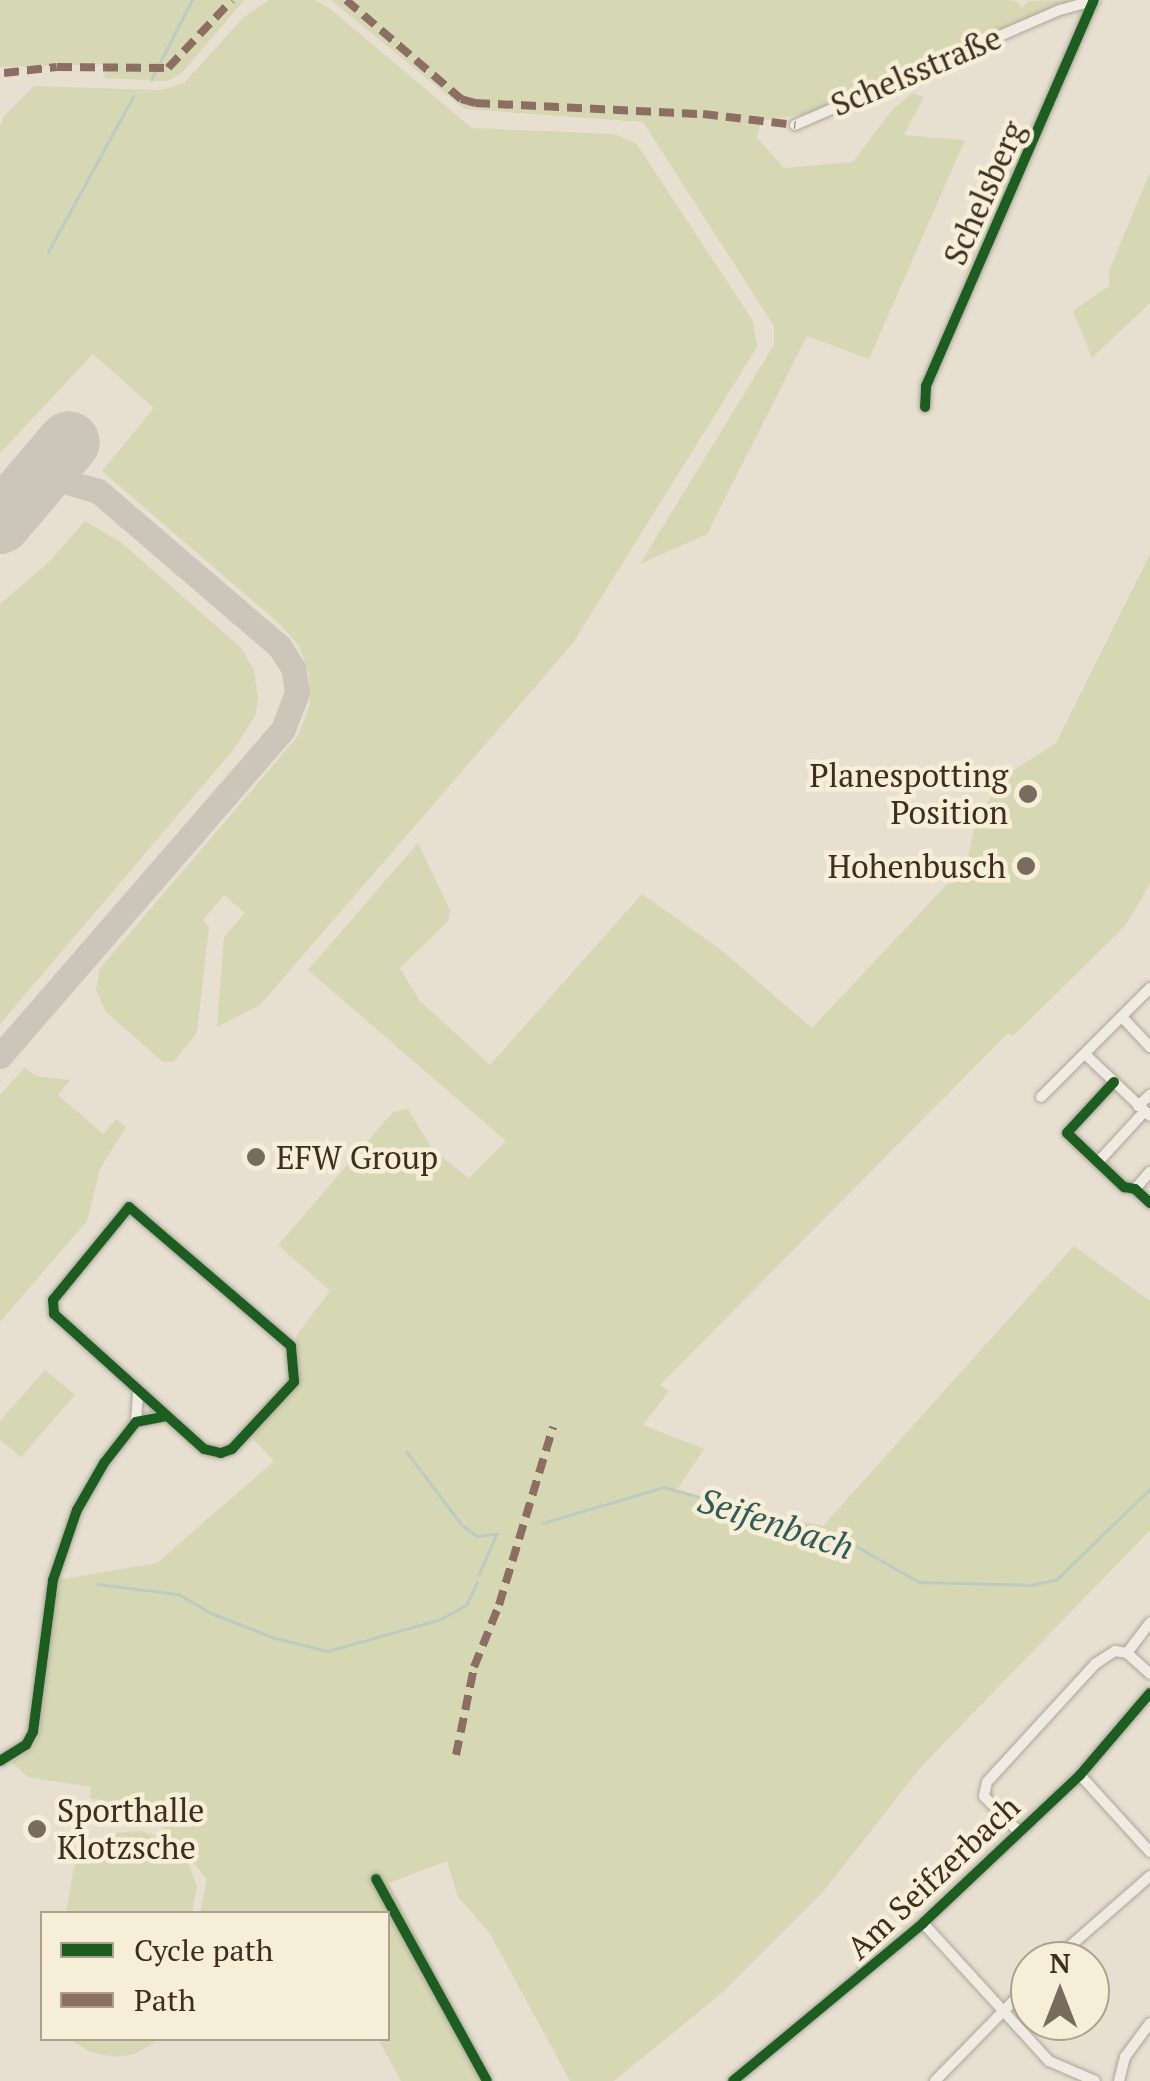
<!DOCTYPE html>
<html>
<head>
<meta charset="utf-8">
<style>
	body { margin:0 }
	#map { position:relative; width:1150px; height:2081px; overflow:hidden; background:#e7e0d1; font-family:"PT Serif",serif }
	div>[style] { position:absolute }
	[style*='--x'] { left:calc(var(--x)*1px); top:calc(var(--y)*1px); width:calc(var(--w)*1px); rotate:calc(var(--a)*1deg) }
	.green>* { inset:0; background:#d6d7b3 }
	.stream>* { height:2.5px; margin:-1.25px; padding:0 1.25px; transform-origin:1.25px; border-radius:1.25px; background:#bcccc2 }
	.taxiway>* { height:25px; margin:-12.5px; padding:0 12.5px; transform-origin:12.5px; border-radius:12.5px; background:#cbc5ba }
	.runway>* { height:62px; margin:-31px; padding:0 31px; transform-origin:31px; border-radius:31px; background:#cbc5ba }
	.roads { filter:drop-shadow(0 0 2px #ada599) drop-shadow(0 0 2px #ada599) }
	.street>* { height:10px; margin:-5px; padding:0 5px; transform-origin:5px; border-radius:5px; background:#efebe3 }
	.quiet>* { height:8px; margin-top:-4px; transform-origin:0; background:repeating-linear-gradient(90deg,#8d6e63 0 15px,transparent 0 23px) }
	.cycleway>* { height:10px; margin:-5px; padding:0 5px; transform-origin:5px; border-radius:5px; background:#1b5e20 }
	.dots>* { width:28px; height:28px; translate:-50% -50%; box-sizing:border-box; border:5px solid #f7eed8; border-radius:50% }
	span { translate:-50% -50%; white-space:nowrap; text-align:center; line-height:1.15; -webkit-text-stroke:9px #f7eed8; paint-order:stroke }
	.street-label { font-size:32px; color:#3d2e20 }
	.poi-label { font-size:32px; color:#3d2e20 }
	.right { translate:-100% -50%; text-align:right }
	.left { translate:0 -50%; text-align:left }
	.water-label { font-size:35px; color:#2f5d5a; font-style:italic }
	.legend { position:absolute; left:40px; top:1911px; width:350px; height:130px; box-sizing:border-box; background:#f7eed8; border:2px solid #ada18e; margin:0; padding:12px 18px; list-style:none; font-size:30px; color:#3d2e20 }
	.legend li { display:flex; align-items:center; gap:20px; height:50px }
	.legend b { width:50px; border:2px solid #ada18e }
	.north { position:absolute; left:1010px; top:1941px; width:100px; height:100px; box-sizing:border-box; background:#f7eed8; border:2px solid #ada18e; border-radius:50%; rotate:0deg; font-size:28px; font-weight:700; line-height:40px; text-align:center; color:#3d2e20 }
	.north::after { content:''; display:block; margin:auto; width:35px; height:45px; background:#786c5e; clip-path:polygon(50% 0,100% 100%,50% 72%,0 100%) }
</style>
</head>
<body>
<div id="map">
	<div class="green">
		<i style="clip-path:polygon(0 0,244px 0,183px 72px,167px 81px,103px 78px,109px 64px,0 67px)"></i>
		<i style="clip-path:polygon(269px 0,315px 0,329px 8px,472px 128px,614px 134px,636px 143px,753px 321px,757px 347px,573px 643px,260px 1005px,217px 1027px,224px 937px,245px 913px,224px 895px,203px 920px,209px 927px,197px 1033px,174px 1061px,163px 1062px,106px 1012px,96px 990px,100px 968px,298px 736px,310px 704px,309px 675px,299px 646px,281px 625px,102px 471px,154px 408px,93px 354px,0 453px,0 127px,4px 116px,34px 86px,162px 90px,184px 83px,244px 17px)"></i>
		<i style="clip-path:polygon(331px 0,1006px 0,1016px 1px,1022px 8px,1028px 1px,1083px 0,813px 113px,761px 121px,757px 138px,784px 168px,853px 162px,892px 110px,912px 93px,924px 97px,904px 135px,965px 140px,869px 359px,807px 336px,707px 534px,640px 564px,774px 345px,774px 326px,643px 122px,464px 109px)"></i>
		<i style="clip-path:polygon(1150px 172px,1150px 303px,1092px 358px,1073px 311px,1109px 286px,1109px 271px)"></i>
		<i style="clip-path:polygon(85px 521px,122px 543px,241px 648px,254px 670px,258px 698px,256px 714px,234px 749px,0 1024px,0 604px,50px 561px)"></i>
		<i style="clip-path:polygon(1150px 554px,1150px 884px,1125px 926px,1013px 1036px,1008px 1033px,660px 1385px,669px 1391px,643px 1425px,704px 1449px,676px 1491px,823px 1526px,1074px 1246px,1150px 1301px,1150px 1530px,921px 1767px,823px 1892px,723px 1992px,614px 2081px,570px 2081px,489px 1932px,458px 1897px,447px 1861px,389px 1883px,492px 2081px,401px 2081px,378px 2039px,388px 2038px,388px 1914px,200px 1913px,207px 1879px,148px 1810px,90px 1798px,91px 1787px,28px 1777px,12px 1763px,32px 1749px,39px 1736px,57px 1580px,157px 1563px,274px 1461px,252px 1438px,297px 1384px,296px 1336px,330px 1291px,278px 1245px,393px 1112px,408px 1109px,432px 1149px,469px 1178px,506px 1141px,308px 970px,418px 843px,450px 910px,448px 921px,400px 968px,419px 1000px,490px 1065px,642px 894px,721px 950px,812px 1028px,966px 864px,976px 822px,1003px 777px,1056px 743px)"></i>
		<i style="clip-path:polygon(25px 1067px,36px 1076px,70px 1080px,58px 1095px,103px 1134px,116px 1119px,126px 1127px,100px 1169px,87px 1221px,0 1322px,0 1095px)"></i>
		<i style="clip-path:polygon(45px 1370px,75px 1395px,21px 1457px,0 1440px,0 1421px)"></i>
		<i style="clip-path:polygon(141px 1831px,167px 1840px,188px 1862px,197px 1887px,192px 1913px,66px 1913px,74px 1867px,86px 1851px,115px 1833px)"></i>
		<i style="clip-path:polygon(70px 2039px,159px 2039px,135px 2054px,115px 2057px,90px 2052px)"></i>
	</div>
	<div class="stream">
		<i style="--x:151;--y:80;--w:90;--a:-62.9"></i>
		<i style="--x:48;--y:252;--w:177;--a:-61.3"></i>
		<i style="--x:407;--y:1452;--w:91;--a:53"></i>
		<i style="--x:462;--y:1525;--w:19;--a:36"></i>
		<i style="--x:477;--y:1536;--w:20;--a:-6"></i>
		<i style="--x:497;--y:1534;--w:45;--a:113.7"></i>
		<i style="--x:543;--y:1523;--w:126;--a:-16.6"></i>
		<i style="--x:664;--y:1487;--w:177;--a:15.4"></i>
		<i style="--x:835;--y:1534;--w:97;--a:29.7"></i>
		<i style="--x:919;--y:1582;--w:113;--a:1.5"></i>
		<i style="--x:1032;--y:1585;--w:26;--a:-13"></i>
		<i style="--x:1057;--y:1579;--w:129;--a:-44.1"></i>
		<i style="--x:97;--y:1584;--w:83;--a:7"></i>
		<i style="--x:179;--y:1594;--w:37;--a:31"></i>
		<i style="--x:211;--y:1613;--w:69;--a:21.3"></i>
		<i style="--x:275;--y:1638;--w:55;--a:13.8"></i>
		<i style="--x:328;--y:1651;--w:117;--a:-15.8"></i>
		<i style="--x:441;--y:1619;--w:29;--a:-29"></i>
		<i style="--x:466;--y:1605;--w:25;--a:-64"></i>
	</div>
	<div class="taxiway">
		<i style="--x:0;--y:1056;--w:432;--a:-49.1"></i>
		<i style="--x:283;--y:729;--w:40;--a:-69"></i>
		<i style="--x:297;--y:692;--w:24;--a:-99"></i>
		<i style="--x:293;--y:668;--w:25;--a:-122"></i>
		<i style="--x:280;--y:647;--w:240;--a:-139.4"></i>
		<i style="--x:98;--y:491;--w:37;--a:-164"></i>
		<i style="--x:62;--y:481;--w:26;--a:164"></i>
		<i style="--x:37;--y:488;--w:22;--a:144"></i>
	</div>
	<div class="runway">
		<i style="--x:0;--y:523;--w:106;--a:-49.6"></i>
	</div>
	<div class="roads">
		<div class="street">
			<i style="--x:795;--y:125;--w:289;--a:-23.5"></i>
			<i style="--x:1060;--y:10;--w:36;--a:-16"></i>
			<i style="--x:925;--y:407;--w:21;--a:-87"></i>
			<i style="--x:926;--y:386;--w:421;--a:-66.5"></i>
			<i style="--x:1123;--y:1018;--w:40;--a:47"></i>
			<i style="--x:1086;--y:1055;--w:88;--a:43.6"></i>
			<i style="--x:1114;--y:1082;--w:69;--a:132.7"></i>
			<i style="--x:1067;--y:1133;--w:79;--a:43.5"></i>
			<i style="--x:1124;--y:1187;--w:11;--a:10"></i>
			<i style="--x:1135;--y:1189;--w:21;--a:43"></i>
			<i style="--x:1041;--y:1097;--w:154;--a:-45"></i>
			<i style="--x:1138;--y:1106;--w:16;--a:-43"></i>
			<i style="--x:1099;--y:1161;--w:67;--a:-47.4"></i>
			<i style="--x:1135;--y:1189;--w:23;--a:-49"></i>
			<i style="--x:129;--y:1207;--w:213;--a:40.6"></i>
			<i style="--x:291;--y:1346;--w:36;--a:85"></i>
			<i style="--x:294;--y:1382;--w:91;--a:132.8"></i>
			<i style="--x:232;--y:1449;--w:12;--a:160"></i>
			<i style="--x:221;--y:1453;--w:17;--a:-167"></i>
			<i style="--x:204;--y:1449;--w:202;--a:-138"></i>
			<i style="--x:54;--y:1314;--w:14;--a:-94"></i>
			<i style="--x:53;--y:1300;--w:120;--a:-50.7"></i>
			<i style="--x:136;--y:1422;--w:31;--a:-86"></i>
			<i style="--x:1127;--y:1653;--w:38;--a:-53"></i>
			<i style="--x:0;--y:1761;--w:31;--a:-32"></i>
			<i style="--x:26;--y:1745;--w:15;--a:-62"></i>
			<i style="--x:33;--y:1732;--w:153;--a:-82.5"></i>
			<i style="--x:53;--y:1580;--w:74;--a:-71.1"></i>
			<i style="--x:77;--y:1510;--w:54;--a:-60.1"></i>
			<i style="--x:104;--y:1463;--w:52;--a:-52"></i>
			<i style="--x:136;--y:1422;--w:30;--a:-12"></i>
			<i style="--x:1080;--y:1775;--w:104;--a:47.7"></i>
			<i style="--x:1019;--y:1832;--w:50;--a:-134.2"></i>
			<i style="--x:984;--y:1796;--w:14;--a:-78"></i>
			<i style="--x:987;--y:1782;--w:160;--a:-47.5"></i>
			<i style="--x:1095;--y:1664;--w:24;--a:-33"></i>
			<i style="--x:1115;--y:1651;--w:12;--a:9"></i>
			<i style="--x:1127;--y:1653;--w:31;--a:42"></i>
			<i style="--x:376;--y:1879;--w:230;--a:61.2"></i>
			<i style="--x:923;--y:1923;--w:187;--a:47.6"></i>
			<i style="--x:1049;--y:2061;--w:50;--a:23.5"></i>
			<i style="--x:1053;--y:1961;--w:129;--a:-41.2"></i>
			<i style="--x:733;--y:2081;--w:247;--a:-39.7"></i>
			<i style="--x:923;--y:1923;--w:216;--a:-43.3"></i>
			<i style="--x:1080;--y:1775;--w:108;--a:-49.5"></i>
			<i style="--x:935;--y:2081;--w:136;--a:-45.6"></i>
			<i style="--x:1119;--y:2081;--w:25;--a:-76"></i>
			<i style="--x:1125;--y:2057;--w:42;--a:-53.7"></i>
		</div>
	</div>
	<div class="quiet">
		<i style="--x:346;--y:0;--w:152;--a:40.7"></i>
		<i style="--x:461;--y:99;--w:15;--a:16"></i>
		<i style="--x:475;--y:103;--w:228;--a:2.8"></i>
		<i style="--x:703;--y:114;--w:93;--a:6.8"></i>
		<i style="--x:4;--y:73;--w:53;--a:-6.5"></i>
		<i style="--x:57;--y:67;--w:111;--a:0.5"></i>
		<i style="--x:168;--y:68;--w:93;--a:-46.7"></i>
		<i style="--x:456;--y:1755;--w:90;--a:-78.4"></i>
		<i style="--x:474;--y:1667;--w:67;--a:-68"></i>
		<i style="--x:499;--y:1605;--w:186;--a:-73.1"></i>
	</div>
	<div class="cycleway">
		<i style="--x:925;--y:407;--w:21;--a:-87"></i>
		<i style="--x:926;--y:386;--w:421;--a:-66.5"></i>
		<i style="--x:1114;--y:1082;--w:69;--a:132.7"></i>
		<i style="--x:1067;--y:1133;--w:79;--a:43.5"></i>
		<i style="--x:1124;--y:1187;--w:11;--a:10"></i>
		<i style="--x:1135;--y:1189;--w:21;--a:43"></i>
		<i style="--x:129;--y:1207;--w:213;--a:40.6"></i>
		<i style="--x:291;--y:1346;--w:36;--a:85"></i>
		<i style="--x:294;--y:1382;--w:91;--a:132.8"></i>
		<i style="--x:232;--y:1449;--w:12;--a:160"></i>
		<i style="--x:221;--y:1453;--w:17;--a:-167"></i>
		<i style="--x:204;--y:1449;--w:202;--a:-138"></i>
		<i style="--x:54;--y:1314;--w:14;--a:-94"></i>
		<i style="--x:53;--y:1300;--w:120;--a:-50.7"></i>
		<i style="--x:0;--y:1761;--w:31;--a:-32"></i>
		<i style="--x:26;--y:1745;--w:15;--a:-62"></i>
		<i style="--x:33;--y:1732;--w:153;--a:-82.5"></i>
		<i style="--x:53;--y:1580;--w:74;--a:-71.1"></i>
		<i style="--x:77;--y:1510;--w:54;--a:-60.1"></i>
		<i style="--x:104;--y:1463;--w:52;--a:-52"></i>
		<i style="--x:136;--y:1422;--w:31;--a:-11"></i>
		<i style="--x:376;--y:1879;--w:230;--a:61.2"></i>
		<i style="--x:733;--y:2081;--w:247;--a:-39.7"></i>
		<i style="--x:923;--y:1923;--w:216;--a:-43.3"></i>
		<i style="--x:1080;--y:1775;--w:108;--a:-49.5"></i>
	</div>
	<div class="dots">
		<i style="left:1028px;top:794px;background:#786c5e"></i>
		<i style="left:1026px;top:866px;background:#786c5e"></i>
		<i style="left:256px;top:1157px;background:#786c5e"></i>
		<i style="left:37px;top:1829px;background:#786c5e"></i>
	</div>
	<div class="street-label">
		<span style="left:916px;top:71px;rotate:-23deg">Schelsstraße</span>
		<span style="left:984px;top:193px;rotate:-66deg">Schelsberg</span>
		<span style="left:933px;top:1877px;rotate:-43deg">Am Seifzerbach</span>
	</div>
	<div class="poi-label">
		<span class="right" style="left:1008px;top:794px">Planespotting<br>Position</span>
		<span class="right" style="left:1006px;top:866px">Hohenbusch</span>
		<span class="left" style="left:276px;top:1157px">EFW Group</span>
		<span class="left" style="left:57px;top:1829px">Sporthalle<br>Klotzsche</span>
	</div>
	<div class="water-label">
		<span style="left:776px;top:1523px;rotate:18deg">Seifenbach</span>
	</div>
	<ul class="legend">
	<li><b style="height:12px;background:#1b5e20"></b>Cycle path</li>
	<li><b style="height:12px;background:#8d6e63"></b>Path</li>
	</ul>
	<div class="north">N</div>
</div>
</body>
</html>
